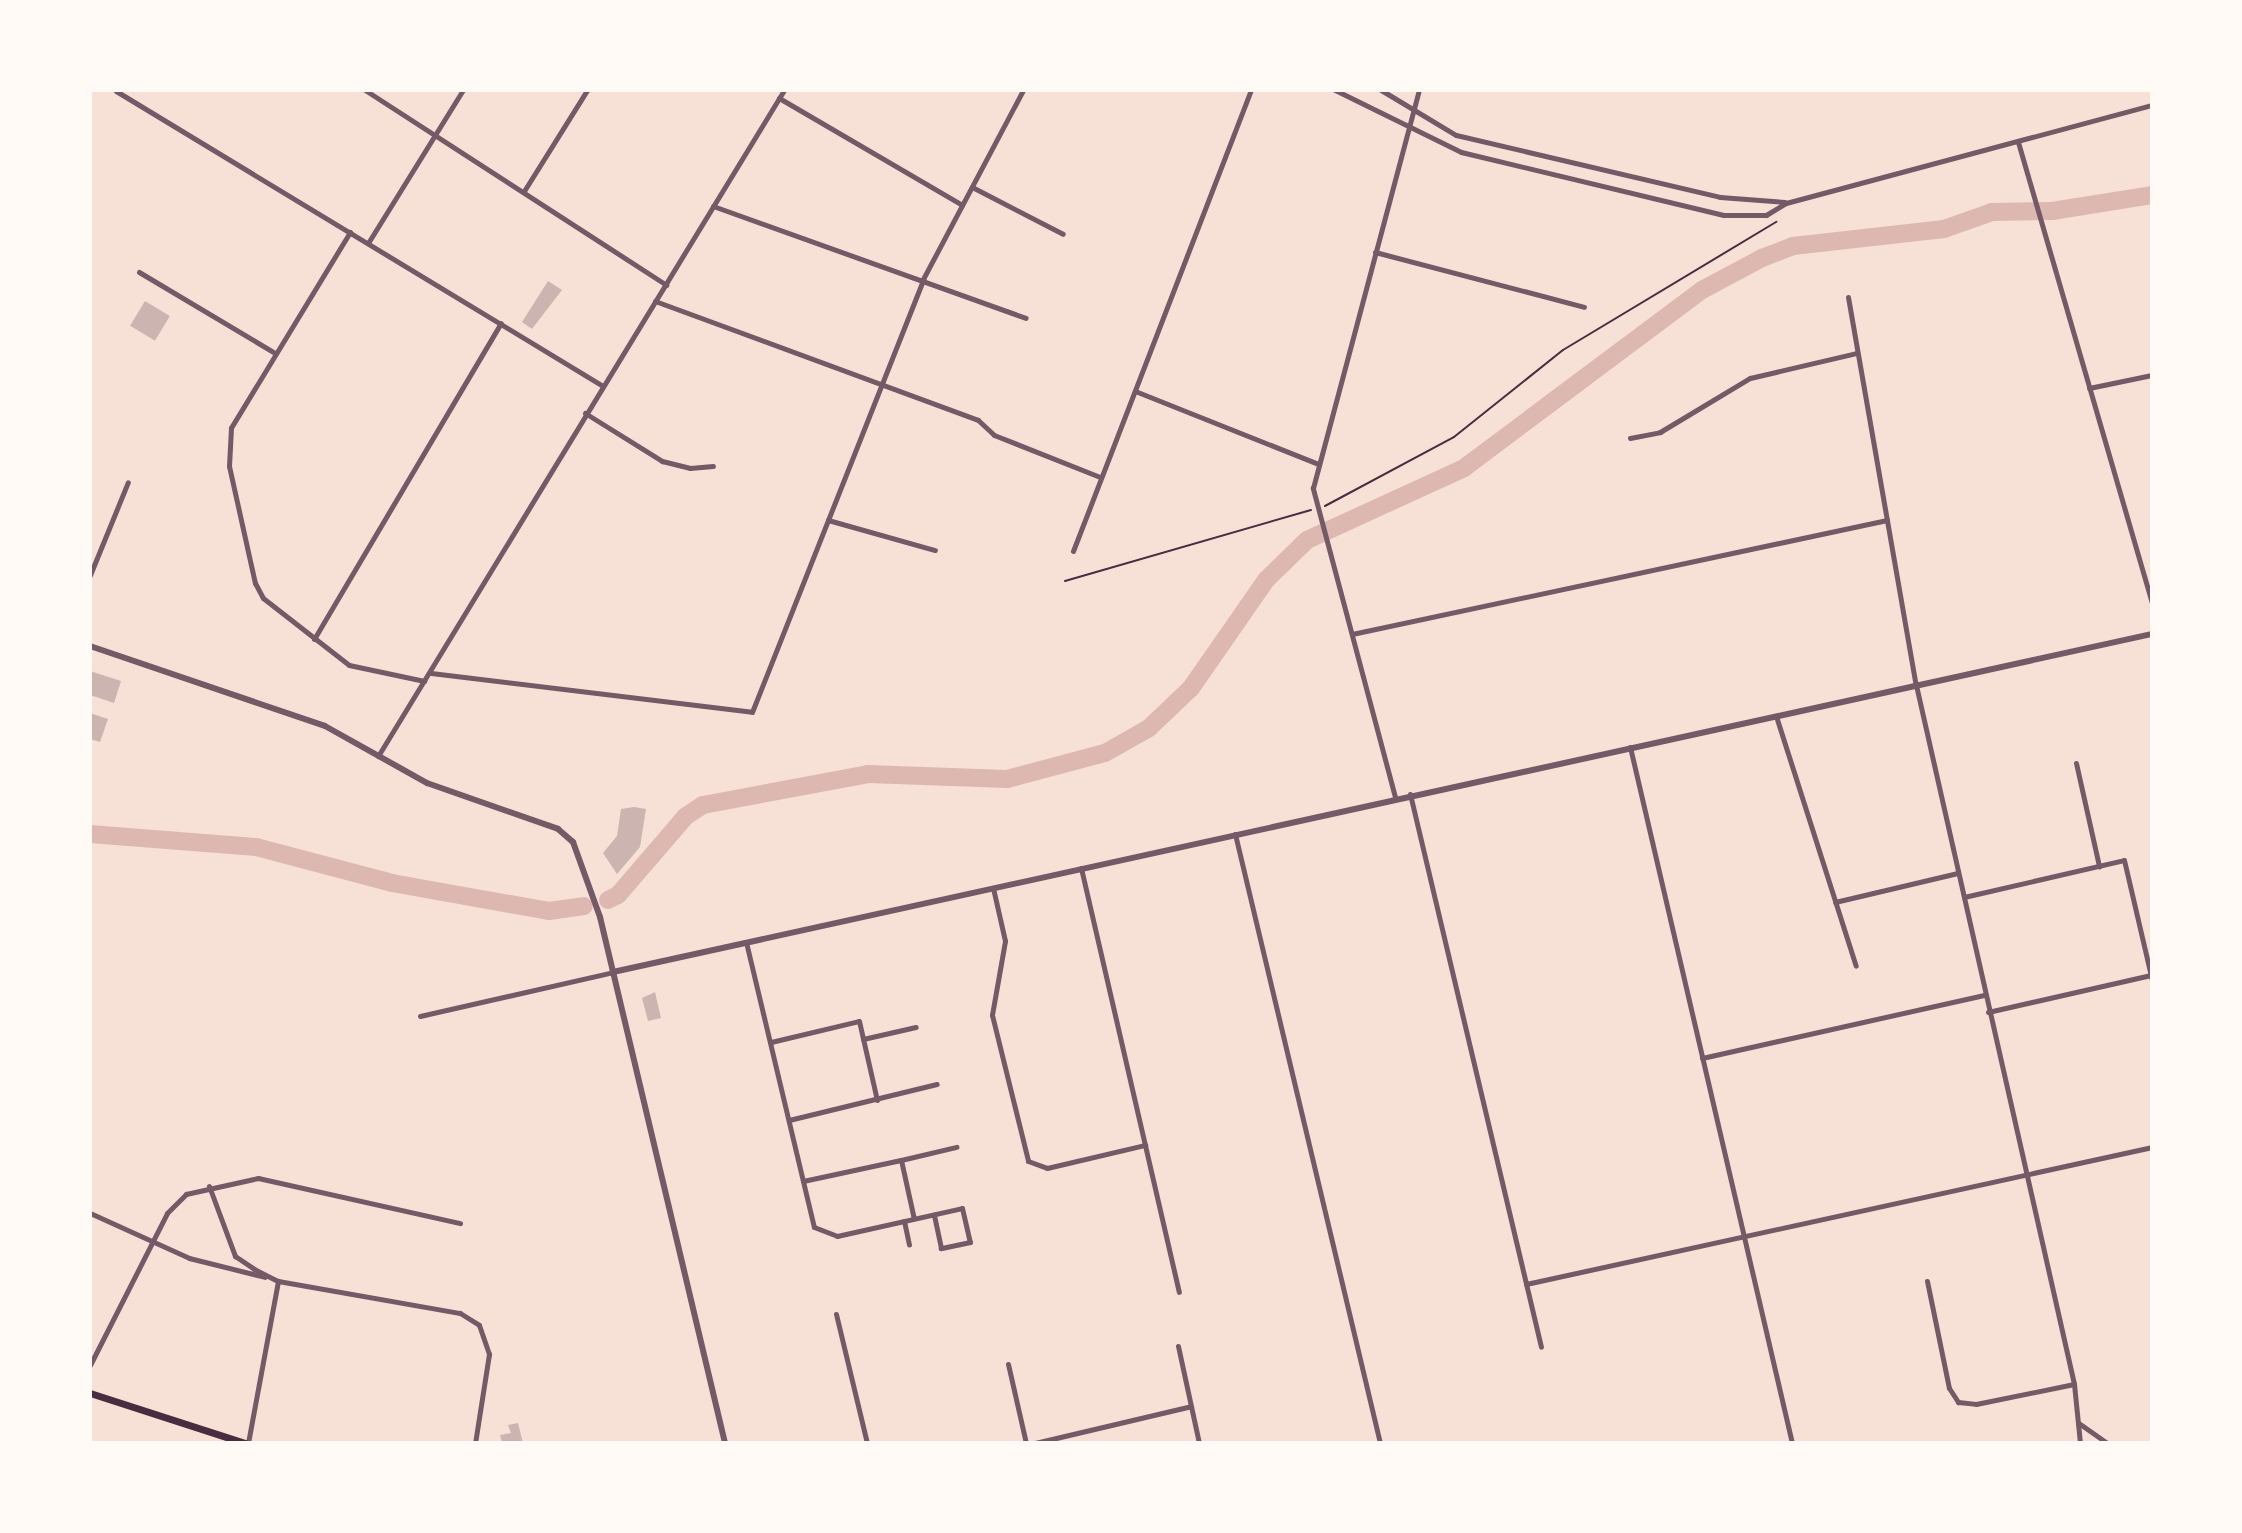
<!DOCTYPE html>
<html>
<head>
<meta charset="utf-8">
<style>
	body { margin:0 }
	#map { position:relative; width:2242px; height:1533px; overflow:hidden; background:#f7e1d7; font-family:"Alegreya Sans",sans-serif }
	div>[style] { position:absolute }
	[style*='--x'] { left:calc(var(--x)*1px); top:calc(var(--y)*1px); width:calc(var(--w)*1px); rotate:calc(var(--a)*1deg) }
	.river>* { height:18px; margin:-9px; padding:0 9px; transform-origin:9px; border-radius:9px; background:#dcb8b0 }
	.building>* { inset:0; background:#ccb4b1; transform-origin:0 0 }
	.path>* { height:2px; margin:-1px; padding:0 1px; transform-origin:1px; border-radius:1px; background:#4a2c40 }
	.minor>* { height:5px; margin:-2.5px; padding:0 2.5px; transform-origin:2.5px; border-radius:2.5px; background:#755966 }
	.tertiary>* { height:6px; margin:-3px; padding:0 3px; transform-origin:3px; border-radius:3px; background:#755966 }
	.secondary>* { height:7px; margin:-3.5px; padding:0 3.5px; transform-origin:3.5px; border-radius:3.5px; background:#4a2c40 }
	span { translate:-50% -50%; white-space:nowrap; text-align:center; line-height:1.15; -webkit-text-stroke:6px #fffaf5; paint-order:stroke }
	.frame { position:absolute; inset:0; border:92px solid #fffaf5; pointer-events:none }
</style>
</head>
<body>
<div id="map">
	<div class="river">
		<i style="--x:90;--y:834;--w:167;--a:4.5"></i>
		<i style="--x:256;--y:847;--w:141;--a:14.8"></i>
		<i style="--x:392;--y:883;--w:159;--a:10.1"></i>
		<i style="--x:549;--y:911;--w:35;--a:-8"></i>
		<i style="--x:608;--y:900;--w:11;--a:-27"></i>
		<i style="--x:618;--y:895;--w:104;--a:-49.3"></i>
		<i style="--x:686;--y:816;--w:20;--a:-33"></i>
		<i style="--x:703;--y:805;--w:168;--a:-10.6"></i>
		<i style="--x:868;--y:774;--w:139;--a:2.1"></i>
		<i style="--x:1007;--y:779;--w:101;--a:-14.9"></i>
		<i style="--x:1105;--y:753;--w:51;--a:-29.6"></i>
		<i style="--x:1149;--y:728;--w:58;--a:-43.6"></i>
		<i style="--x:1191;--y:688;--w:131;--a:-55.2"></i>
		<i style="--x:1266;--y:580;--w:57;--a:-44.3"></i>
		<i style="--x:1307;--y:540;--w:173;--a:-24.6"></i>
		<i style="--x:1464;--y:468;--w:297;--a:-36.8"></i>
		<i style="--x:1702;--y:290;--w:68;--a:-28.1"></i>
		<i style="--x:1762;--y:258;--w:33;--a:-21"></i>
		<i style="--x:1793;--y:246;--w:152;--a:-6.4"></i>
		<i style="--x:1944;--y:229;--w:51;--a:-19.5"></i>
		<i style="--x:1992;--y:212;--w:60;--a:-1"></i>
		<i style="--x:2052;--y:211;--w:101;--a:-9.1"></i>
	</div>
	<div class="building">
		<i style="clip-path:polygon(548px 281px,562px 290px,532px 329px,522px 322px)"></i>
		<i style="left:145px;top:301px;width:29px;height:29px;rotate:31deg"></i>
		<i style="clip-path:polygon(90px 671px,121px 681px,114px 703px,90px 695px)"></i>
		<i style="clip-path:polygon(90px 713px,108px 719px,100px 742px,90px 739px)"></i>
		<i style="clip-path:polygon(634px 807px,646px 809px,640px 847px,617px 874px,603px 853px,617px 836px,621px 809px)"></i>
		<i style="clip-path:polygon(655px 992px,661px 1018px,648px 1021px,642px 998px)"></i>
		<i style="clip-path:polygon(518px 1423px,523px 1443px,502px 1443px,500px 1435px,511px 1433px,508px 1425px)"></i>
	</div>
	<div class="path">
		<i style="--x:1325;--y:506;--w:146;--a:-28.1"></i>
		<i style="--x:1454;--y:437;--w:139;--a:-38.6"></i>
		<i style="--x:1563;--y:350;--w:249;--a:-31"></i>
		<i style="--x:1065;--y:581;--w:256;--a:-16.1"></i>
	</div>
	<div class="minor">
		<i style="--x:365;--y:90;--w:359;--a:32.9"></i>
		<i style="--x:1335;--y:90;--w:140;--a:26.2"></i>
		<i style="--x:1461;--y:152;--w:270;--a:13.5"></i>
		<i style="--x:1724;--y:215;--w:42;--a:0"></i>
		<i style="--x:1766;--y:215;--w:23;--a:-31"></i>
		<i style="--x:1786;--y:203;--w:379;--a:-15"></i>
		<i style="--x:1381;--y:90;--w:87;--a:31"></i>
		<i style="--x:1456;--y:135;--w:271;--a:13.2"></i>
		<i style="--x:1720;--y:197;--w:65;--a:4.4"></i>
		<i style="--x:116;--y:91;--w:569;--a:31.21"></i>
		<i style="--x:779;--y:98;--w:212;--a:30.3"></i>
		<i style="--x:2018;--y:142;--w:481;--a:73.8"></i>
		<i style="--x:972;--y:187;--w:102;--a:27.3"></i>
		<i style="--x:524;--y:191;--w:119;--a:-58"></i>
		<i style="--x:713;--y:206;--w:332;--a:19.7"></i>
		<i style="--x:350;--y:232;--w:229;--a:121.3"></i>
		<i style="--x:231;--y:428;--w:38;--a:93"></i>
		<i style="--x:229;--y:466;--w:120;--a:77.5"></i>
		<i style="--x:255;--y:583;--w:17;--a:62"></i>
		<i style="--x:263;--y:598;--w:109;--a:37.9"></i>
		<i style="--x:349;--y:665;--w:77;--a:12"></i>
		<i style="--x:368;--y:243;--w:180;--a:-58.2"></i>
		<i style="--x:1375;--y:252;--w:216;--a:14.7"></i>
		<i style="--x:139;--y:272;--w:158;--a:30.8"></i>
		<i style="--x:1848;--y:297;--w:394;--a:80.1"></i>
		<i style="--x:1916;--y:685;--w:717;--a:77.26"></i>
		<i style="--x:2074;--y:1384;--w:59;--a:84.2"></i>
		<i style="--x:655;--y:301;--w:344;--a:20.2"></i>
		<i style="--x:978;--y:420;--w:22;--a:43"></i>
		<i style="--x:994;--y:435;--w:114;--a:21.6"></i>
		<i style="--x:2089;--y:388;--w:64;--a:-11.7"></i>
		<i style="--x:1135;--y:391;--w:195;--a:21.7"></i>
		<i style="--x:585;--y:413;--w:91;--a:31.9"></i>
		<i style="--x:662;--y:461;--w:29;--a:14"></i>
		<i style="--x:690;--y:468;--w:23;--a:-5"></i>
		<i style="--x:1630;--y:438;--w:31;--a:-11"></i>
		<i style="--x:1660;--y:432;--w:105;--a:-31"></i>
		<i style="--x:1750;--y:378;--w:110;--a:-13.2"></i>
		<i style="--x:828;--y:520;--w:111;--a:15.7"></i>
		<i style="--x:1073;--y:551;--w:494;--a:-68.9"></i>
		<i style="--x:90;--y:575;--w:100;--a:-67.8"></i>
		<i style="--x:1352;--y:634;--w:547;--a:-12.03"></i>
		<i style="--x:314;--y:639;--w:367;--a:-59.4"></i>
		<i style="--x:431;--y:673;--w:323;--a:6.9"></i>
		<i style="--x:752;--y:712;--w:466;--a:-68.4"></i>
		<i style="--x:923;--y:279;--w:214;--a:-62.1"></i>
		<i style="--x:1776;--y:716;--w:262;--a:72.3"></i>
		<i style="--x:1630;--y:747;--w:715;--a:76.9"></i>
		<i style="--x:378;--y:756;--w:780;--a:-58.63"></i>
		<i style="--x:2076;--y:763;--w:106;--a:77.4"></i>
		<i style="--x:1410;--y:794;--w:568;--a:76.67"></i>
		<i style="--x:1395;--y:797;--w:320;--a:-104.9"></i>
		<i style="--x:1313;--y:488;--w:412;--a:-75.1"></i>
		<i style="--x:1235;--y:834;--w:626;--a:76.61"></i>
		<i style="--x:1081;--y:868;--w:435;--a:77"></i>
		<i style="--x:993;--y:888;--w:54;--a:77.2"></i>
		<i style="--x:1005;--y:941;--w:75;--a:100"></i>
		<i style="--x:992;--y:1015;--w:150;--a:76.1"></i>
		<i style="--x:1028;--y:1161;--w:20;--a:20"></i>
		<i style="--x:1047;--y:1168;--w:101;--a:-13.2"></i>
		<i style="--x:1964;--y:897;--w:164;--a:-13"></i>
		<i style="--x:2124;--y:860;--w:123;--a:76.9"></i>
		<i style="--x:1835;--y:902;--w:126;--a:-13.3"></i>
		<i style="--x:746;--y:942;--w:293;--a:76.6"></i>
		<i style="--x:814;--y:1227;--w:25;--a:21"></i>
		<i style="--x:837;--y:1236;--w:128;--a:-12.6"></i>
		<i style="--x:962;--y:1208;--w:35;--a:77"></i>
		<i style="--x:970;--y:1242;--w:30;--a:168"></i>
		<i style="--x:941;--y:1248;--w:34;--a:-102"></i>
		<i style="--x:1988;--y:1012;--w:167;--a:-12.8"></i>
		<i style="--x:420;--y:1016;--w:198;--a:-12.8"></i>
		<i style="--x:863;--y:1039;--w:54;--a:-12.8"></i>
		<i style="--x:771;--y:1042;--w:90;--a:-13.4"></i>
		<i style="--x:859;--y:1021;--w:81;--a:77.2"></i>
		<i style="--x:1702;--y:1058;--w:289;--a:-12.6"></i>
		<i style="--x:789;--y:1120;--w:152;--a:-13.7"></i>
		<i style="--x:901;--y:1160;--w:57;--a:-13.3"></i>
		<i style="--x:803;--y:1181;--w:100;--a:-12.1"></i>
		<i style="--x:901;--y:1160;--w:60;--a:77.6"></i>
		<i style="--x:209;--y:1186;--w:75;--a:69.6"></i>
		<i style="--x:235;--y:1256;--w:23;--a:34"></i>
		<i style="--x:254;--y:1269;--w:27;--a:27"></i>
		<i style="--x:278;--y:1281;--w:185;--a:10"></i>
		<i style="--x:460;--y:1313;--w:22;--a:32"></i>
		<i style="--x:479;--y:1325;--w:31;--a:71"></i>
		<i style="--x:489;--y:1354;--w:90;--a:98.9"></i>
		<i style="--x:90;--y:1213;--w:109;--a:24.4"></i>
		<i style="--x:189;--y:1258;--w:78;--a:14"></i>
		<i style="--x:904;--y:1221;--w:24;--a:78"></i>
		<i style="--x:1927;--y:1281;--w:109;--a:78.4"></i>
		<i style="--x:1949;--y:1388;--w:17;--a:57"></i>
		<i style="--x:1958;--y:1402;--w:18;--a:6"></i>
		<i style="--x:1976;--y:1404;--w:100;--a:-11.5"></i>
		<i style="--x:1526;--y:1284;--w:641;--a:-12.34"></i>
		<i style="--x:836;--y:1314;--w:133;--a:76.5"></i>
		<i style="--x:1178;--y:1346;--w:99;--a:77.8"></i>
		<i style="--x:1008;--y:1364;--w:81;--a:77.2"></i>
		<i style="--x:90;--y:1365;--w:170;--a:-63.1"></i>
		<i style="--x:167;--y:1213;--w:27;--a:-45"></i>
		<i style="--x:186;--y:1194;--w:74;--a:-12.5"></i>
		<i style="--x:258;--y:1178;--w:207;--a:12.6"></i>
		<i style="--x:2080;--y:1424;--w:33;--a:35"></i>
		<i style="--x:248;--y:1443;--w:165;--a:-79.5"></i>
		<i style="--x:1035;--y:1443;--w:160;--a:-13.3"></i>
	</div>
	<div class="tertiary">
		<i style="--x:90;--y:646;--w:248;--a:18.8"></i>
		<i style="--x:325;--y:726;--w:117;--a:29.2"></i>
		<i style="--x:427;--y:783;--w:139;--a:19.3"></i>
		<i style="--x:558;--y:829;--w:20;--a:41"></i>
		<i style="--x:573;--y:842;--w:80;--a:70.2"></i>
		<i style="--x:600;--y:917;--w:541;--a:76.63"></i>
		<i style="--x:613;--y:972;--w:1576;--a:-12.39"></i>
	</div>
	<div class="secondary">
		<i style="--x:90;--y:1393;--w:163;--a:17.9"></i>
	</div>
	<div class="frame"></div>
</div>
</body>
</html>
